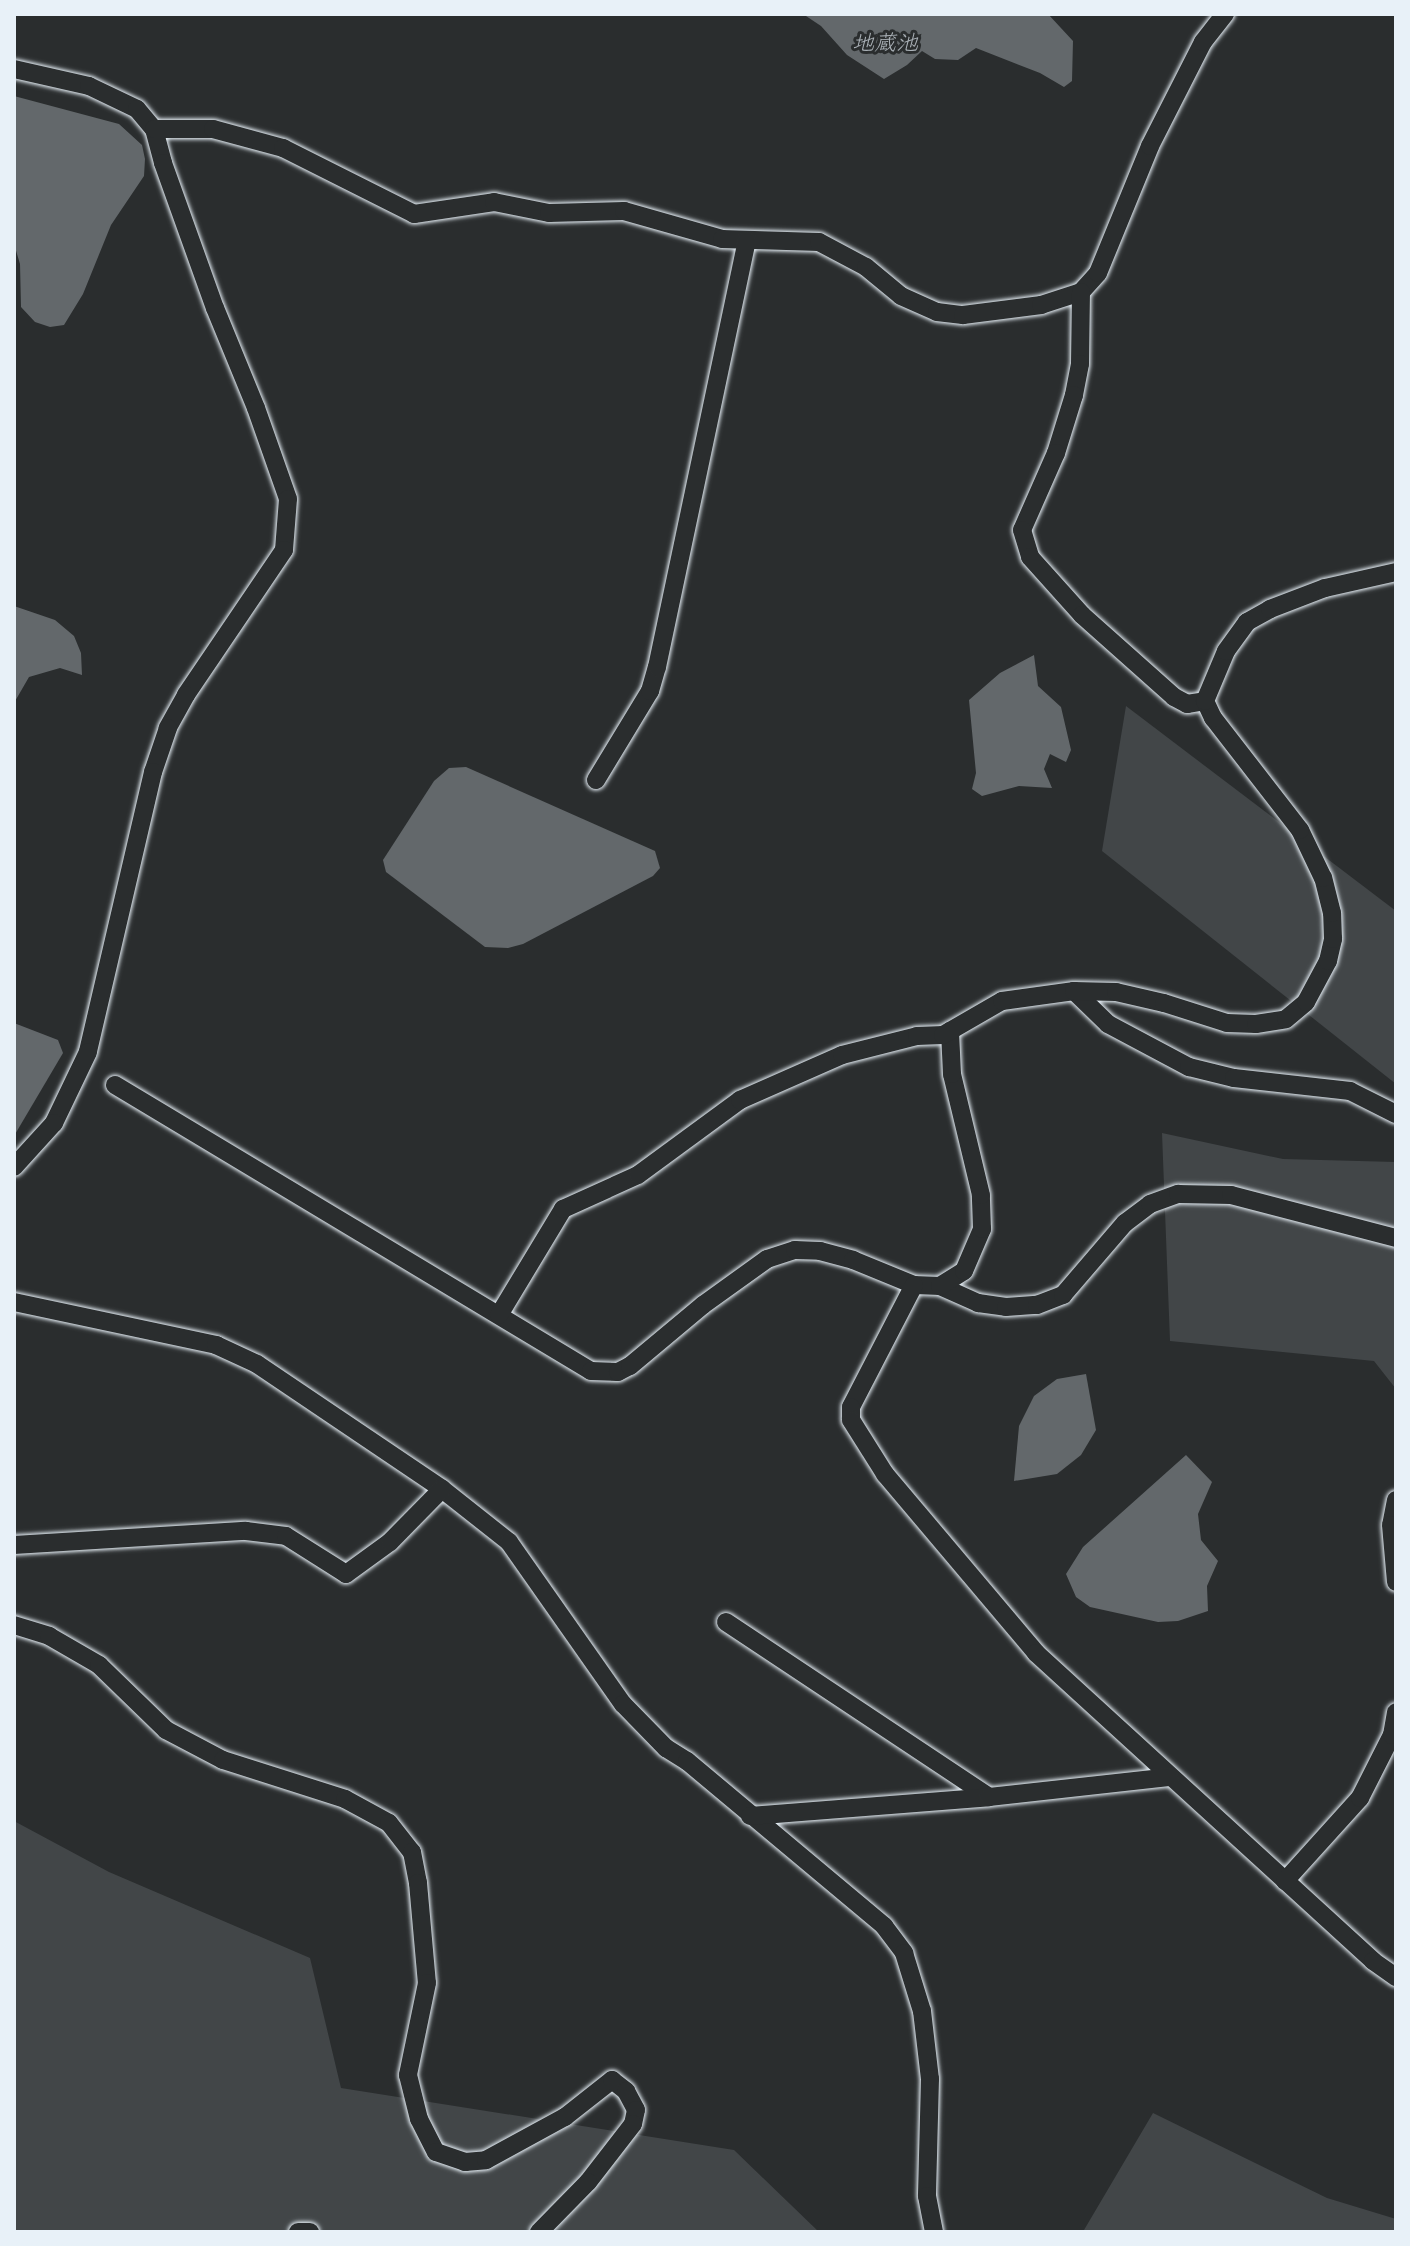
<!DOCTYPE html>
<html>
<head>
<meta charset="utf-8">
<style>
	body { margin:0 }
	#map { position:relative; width:1410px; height:2246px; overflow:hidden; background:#2a2d2e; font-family:Pangolin,"Klee One",sans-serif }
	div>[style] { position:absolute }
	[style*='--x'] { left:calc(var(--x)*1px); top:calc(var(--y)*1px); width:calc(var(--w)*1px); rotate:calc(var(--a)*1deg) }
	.green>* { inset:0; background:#424648 }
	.water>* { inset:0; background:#63686b }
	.roads { filter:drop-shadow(0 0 2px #e8f1f8) drop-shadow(0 0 2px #e8f1f8) }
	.minor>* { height:18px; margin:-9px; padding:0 9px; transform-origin:9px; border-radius:9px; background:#2a2d2e }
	span { translate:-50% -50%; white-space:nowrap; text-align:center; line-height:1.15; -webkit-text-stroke:6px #2a2d2e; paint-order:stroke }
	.water-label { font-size:22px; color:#acb3b9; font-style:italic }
	.frame { position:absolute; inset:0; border:16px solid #e8f1f8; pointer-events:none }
</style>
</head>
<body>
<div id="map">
	<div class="green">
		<i style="clip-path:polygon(1126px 706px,1396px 911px,1396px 1084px,1102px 851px)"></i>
		<i style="clip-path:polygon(1162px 1133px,1283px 1159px,1396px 1162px,1396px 1389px,1374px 1361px,1170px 1341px)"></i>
		<i style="clip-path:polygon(14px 1821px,109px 1872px,310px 1958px,341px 2088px,734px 2150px,819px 2232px,14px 2232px)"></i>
		<i style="clip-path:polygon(1153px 2113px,1327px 2198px,1396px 2219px,1396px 2232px,1087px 2232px,1084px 2230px)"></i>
	</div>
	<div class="water">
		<i style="clip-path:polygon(803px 14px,1048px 14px,1073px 41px,1072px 81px,1064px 87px,1040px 73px,976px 48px,958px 60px,935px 59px,922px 51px,907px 65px,884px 79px,847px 55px,821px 26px)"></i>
		<i style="clip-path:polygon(14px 96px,119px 124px,142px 145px,145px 159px,144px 176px,111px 225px,83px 294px,64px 325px,50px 327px,35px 322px,21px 307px,20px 264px,14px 244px)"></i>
		<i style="clip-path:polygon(14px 606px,55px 620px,74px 636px,81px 653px,82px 675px,60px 668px,29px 677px,14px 703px)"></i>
		<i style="clip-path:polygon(1034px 655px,1038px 686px,1061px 707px,1071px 750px,1066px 762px,1050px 754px,1044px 769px,1052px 788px,1019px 786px,982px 796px,972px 789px,976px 773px,969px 700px,1000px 673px)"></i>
		<i style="clip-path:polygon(466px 767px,655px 851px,660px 868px,653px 876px,523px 944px,508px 948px,485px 947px,386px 872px,383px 860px,434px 781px,449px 768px)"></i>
		<i style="clip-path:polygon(14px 1023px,58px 1040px,63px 1053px,14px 1136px)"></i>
		<i style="clip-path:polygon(1086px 1374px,1096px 1430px,1081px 1455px,1057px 1474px,1014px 1481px,1019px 1426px,1034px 1396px,1057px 1379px)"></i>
		<i style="clip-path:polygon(1186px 1455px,1212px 1482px,1198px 1514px,1201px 1540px,1218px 1561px,1207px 1586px,1208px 1611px,1178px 1621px,1158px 1622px,1090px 1607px,1076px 1597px,1066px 1574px,1083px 1547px)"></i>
	</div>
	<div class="roads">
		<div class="minor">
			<i style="--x:14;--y:69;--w:77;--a:12.8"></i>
			<i style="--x:89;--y:86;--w:53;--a:25.6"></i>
			<i style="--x:137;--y:109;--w:26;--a:50"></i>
			<i style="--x:154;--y:129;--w:35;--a:75"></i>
			<i style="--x:163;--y:163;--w:154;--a:70.3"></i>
			<i style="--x:215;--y:308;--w:108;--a:67.7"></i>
			<i style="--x:256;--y:408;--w:96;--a:70.6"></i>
			<i style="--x:288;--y:499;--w:51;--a:94.5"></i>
			<i style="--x:284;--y:550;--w:175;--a:124.1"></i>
			<i style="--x:186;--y:695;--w:38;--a:119"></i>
			<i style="--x:168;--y:728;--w:46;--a:108.8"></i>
			<i style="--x:153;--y:772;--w:287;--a:103.1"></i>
			<i style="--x:88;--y:1052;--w:79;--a:115.6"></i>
			<i style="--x:54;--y:1123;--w:59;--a:132.3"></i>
			<i style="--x:154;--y:129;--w:59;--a:0"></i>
			<i style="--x:213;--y:129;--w:73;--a:15.2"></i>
			<i style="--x:283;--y:148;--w:147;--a:26.7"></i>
			<i style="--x:414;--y:214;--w:81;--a:-8.5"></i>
			<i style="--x:494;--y:202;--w:56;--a:11.3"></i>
			<i style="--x:549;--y:213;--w:75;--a:-1.5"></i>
			<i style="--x:624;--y:211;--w:102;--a:15.9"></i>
			<i style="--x:722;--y:239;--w:97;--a:1.8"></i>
			<i style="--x:819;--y:242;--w:53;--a:28"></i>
			<i style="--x:866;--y:267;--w:45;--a:39.6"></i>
			<i style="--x:901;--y:296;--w:39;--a:24"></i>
			<i style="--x:937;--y:312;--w:26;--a:7"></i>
			<i style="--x:963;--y:315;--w:79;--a:-7.3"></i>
			<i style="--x:1041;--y:305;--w:42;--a:-18"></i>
			<i style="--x:1081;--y:292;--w:25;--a:-48"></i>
			<i style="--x:1098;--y:273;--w:137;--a:-67.7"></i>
			<i style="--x:1150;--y:146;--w:117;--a:-63"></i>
			<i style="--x:1203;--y:42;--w:36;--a:-52"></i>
			<i style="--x:1081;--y:292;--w:72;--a:90.8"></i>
			<i style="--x:1080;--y:364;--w:32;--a:101"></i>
			<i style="--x:1074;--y:395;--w:61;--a:107.2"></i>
			<i style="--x:1056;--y:453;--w:84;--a:113.8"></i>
			<i style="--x:1022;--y:530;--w:28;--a:73"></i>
			<i style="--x:1030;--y:557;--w:78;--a:48.1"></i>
			<i style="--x:1082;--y:615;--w:123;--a:41.7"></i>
			<i style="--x:1174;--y:697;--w:15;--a:28"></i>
			<i style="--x:1187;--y:704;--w:18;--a:-9"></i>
			<i style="--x:596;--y:780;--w:104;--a:-58.8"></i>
			<i style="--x:650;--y:691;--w:25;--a:-74"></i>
			<i style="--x:657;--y:667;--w:436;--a:-78.1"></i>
			<i style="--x:1074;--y:991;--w:47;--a:44.1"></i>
			<i style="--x:1108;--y:1024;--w:92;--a:28"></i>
			<i style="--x:1189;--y:1067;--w:46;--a:13.7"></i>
			<i style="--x:1234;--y:1078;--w:117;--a:6.4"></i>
			<i style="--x:1350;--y:1091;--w:51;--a:26.6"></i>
			<i style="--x:115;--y:1085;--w:555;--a:31"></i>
			<i style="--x:591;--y:1371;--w:27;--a:2"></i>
			<i style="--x:618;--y:1372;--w:13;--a:-27"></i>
			<i style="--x:630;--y:1366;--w:95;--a:-39.9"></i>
			<i style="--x:703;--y:1305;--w:79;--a:-35.7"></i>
			<i style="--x:767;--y:1259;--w:29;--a:-18"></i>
			<i style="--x:795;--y:1250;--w:25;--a:2"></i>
			<i style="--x:820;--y:1251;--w:34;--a:15"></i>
			<i style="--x:853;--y:1260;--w:66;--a:22.3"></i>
			<i style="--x:914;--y:1285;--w:26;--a:2"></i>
			<i style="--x:940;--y:1286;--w:42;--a:24.1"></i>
			<i style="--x:978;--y:1303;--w:28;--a:8"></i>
			<i style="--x:1006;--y:1307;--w:31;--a:-4"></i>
			<i style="--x:1037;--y:1305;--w:28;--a:-21"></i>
			<i style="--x:1063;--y:1295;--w:95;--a:-49.3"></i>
			<i style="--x:1125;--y:1223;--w:31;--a:-37"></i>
			<i style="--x:1150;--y:1204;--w:30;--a:-20"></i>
			<i style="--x:1178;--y:1194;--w:53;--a:1.1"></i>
			<i style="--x:1231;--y:1195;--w:171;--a:14.6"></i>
			<i style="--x:914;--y:1285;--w:137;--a:117.3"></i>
			<i style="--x:851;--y:1407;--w:13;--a:90"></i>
			<i style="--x:851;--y:1420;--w:64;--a:57.8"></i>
			<i style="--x:885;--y:1474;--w:234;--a:49.8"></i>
			<i style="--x:1036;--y:1653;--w:457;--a:42.4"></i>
			<i style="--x:1373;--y:1961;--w:28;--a:35"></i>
			<i style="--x:940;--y:1286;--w:28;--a:-32"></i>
			<i style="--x:964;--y:1271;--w:46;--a:-66.8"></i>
			<i style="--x:982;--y:1229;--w:34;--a:-92"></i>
			<i style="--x:981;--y:1195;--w:124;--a:-103.5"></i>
			<i style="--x:952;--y:1074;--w:43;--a:-92.7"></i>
			<i style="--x:14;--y:1302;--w:207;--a:12"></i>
			<i style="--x:216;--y:1345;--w:45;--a:24.9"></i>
			<i style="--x:257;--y:1364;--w:223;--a:34"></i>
			<i style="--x:442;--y:1489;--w:85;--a:38.3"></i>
			<i style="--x:509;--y:1542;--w:198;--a:54.9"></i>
			<i style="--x:623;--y:1704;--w:62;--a:45.7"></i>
			<i style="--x:666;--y:1748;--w:25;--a:32"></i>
			<i style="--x:687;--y:1761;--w:257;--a:39.9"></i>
			<i style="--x:884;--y:1926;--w:34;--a:53"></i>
			<i style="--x:904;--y:1953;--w:61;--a:72.8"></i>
			<i style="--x:922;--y:2011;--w:68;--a:83.3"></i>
			<i style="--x:930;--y:2079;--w:117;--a:91.5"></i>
			<i style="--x:927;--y:2196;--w:37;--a:79"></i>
			<i style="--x:499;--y:1315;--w:124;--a:-58.9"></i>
			<i style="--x:563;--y:1209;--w:82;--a:-24.4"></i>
			<i style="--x:638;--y:1175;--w:127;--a:-36.3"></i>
			<i style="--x:740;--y:1100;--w:111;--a:-23.8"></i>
			<i style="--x:842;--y:1055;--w:77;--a:-14.2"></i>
			<i style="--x:917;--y:1036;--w:26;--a:-2"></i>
			<i style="--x:943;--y:1035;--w:68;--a:-30"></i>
			<i style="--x:1002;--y:1001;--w:73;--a:-7.9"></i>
			<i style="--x:1074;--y:991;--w:42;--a:1.4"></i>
			<i style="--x:1116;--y:992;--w:49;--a:12.9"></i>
			<i style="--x:1164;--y:1003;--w:66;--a:17.6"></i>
			<i style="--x:1227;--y:1023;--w:29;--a:2"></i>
			<i style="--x:1256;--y:1024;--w:30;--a:-9"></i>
			<i style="--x:1286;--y:1019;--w:26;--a:-40"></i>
			<i style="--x:1306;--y:1002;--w:47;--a:-61.8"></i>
			<i style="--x:1328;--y:961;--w:23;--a:-77"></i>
			<i style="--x:1333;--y:939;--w:26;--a:-92"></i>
			<i style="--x:1332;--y:913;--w:36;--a:-104"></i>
			<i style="--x:1323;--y:878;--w:53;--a:-115.6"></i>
			<i style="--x:1300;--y:830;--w:142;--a:-127.8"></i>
			<i style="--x:1213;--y:718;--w:19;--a:-115"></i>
			<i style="--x:1205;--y:701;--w:54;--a:-67.2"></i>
			<i style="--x:1226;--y:651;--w:36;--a:-54"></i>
			<i style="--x:1247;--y:622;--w:26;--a:-29"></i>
			<i style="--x:1270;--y:609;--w:59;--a:-20.9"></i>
			<i style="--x:1325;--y:588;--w:73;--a:-12.7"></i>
			<i style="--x:1396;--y:1500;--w:25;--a:101"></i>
			<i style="--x:1391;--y:1525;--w:57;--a:85"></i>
			<i style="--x:14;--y:1545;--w:232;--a:-3.5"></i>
			<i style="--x:246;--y:1531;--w:40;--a:7.1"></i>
			<i style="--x:286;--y:1536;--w:71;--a:32.3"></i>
			<i style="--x:346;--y:1574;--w:54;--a:-36"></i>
			<i style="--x:390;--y:1542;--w:74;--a:-45.5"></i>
			<i style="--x:726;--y:1622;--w:316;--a:33.6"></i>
			<i style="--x:14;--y:1625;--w:37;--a:17"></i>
			<i style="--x:49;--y:1636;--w:58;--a:30.1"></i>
			<i style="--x:99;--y:1665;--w:93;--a:44.1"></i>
			<i style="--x:166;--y:1730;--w:64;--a:27.8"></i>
			<i style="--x:223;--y:1760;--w:128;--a:17.7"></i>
			<i style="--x:345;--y:1799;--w:50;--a:28.6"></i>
			<i style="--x:389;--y:1823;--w:37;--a:52"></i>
			<i style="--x:412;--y:1852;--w:32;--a:79"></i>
			<i style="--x:418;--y:1883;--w:100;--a:84.9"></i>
			<i style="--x:427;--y:1983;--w:94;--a:101.7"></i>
			<i style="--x:408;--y:2075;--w:45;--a:76"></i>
			<i style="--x:419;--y:2119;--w:37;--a:63"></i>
			<i style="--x:436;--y:2152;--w:31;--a:19"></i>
			<i style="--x:465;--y:2162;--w:21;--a:-5"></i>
			<i style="--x:486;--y:2160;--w:90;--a:-28.6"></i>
			<i style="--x:565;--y:2117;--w:60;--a:-38.2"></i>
			<i style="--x:612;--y:2080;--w:18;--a:38"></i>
			<i style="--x:626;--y:2091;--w:21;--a:62"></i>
			<i style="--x:636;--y:2110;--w:14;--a:102"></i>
			<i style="--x:633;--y:2124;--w:73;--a:127.8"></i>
			<i style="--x:588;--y:2182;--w:70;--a:134.4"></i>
			<i style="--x:750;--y:1816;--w:240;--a:-4.5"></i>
			<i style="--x:989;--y:1797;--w:181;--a:-6.3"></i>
			<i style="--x:1285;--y:1881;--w:112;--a:-47.9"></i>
			<i style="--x:1360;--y:1798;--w:71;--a:-63.1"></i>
			<i style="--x:1392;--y:1735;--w:23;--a:-80"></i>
			<i style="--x:298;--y:2232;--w:12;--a:0"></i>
		</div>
	</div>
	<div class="water-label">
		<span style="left:885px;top:44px">地蔵池</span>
	</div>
	<div class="frame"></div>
</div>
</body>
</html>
